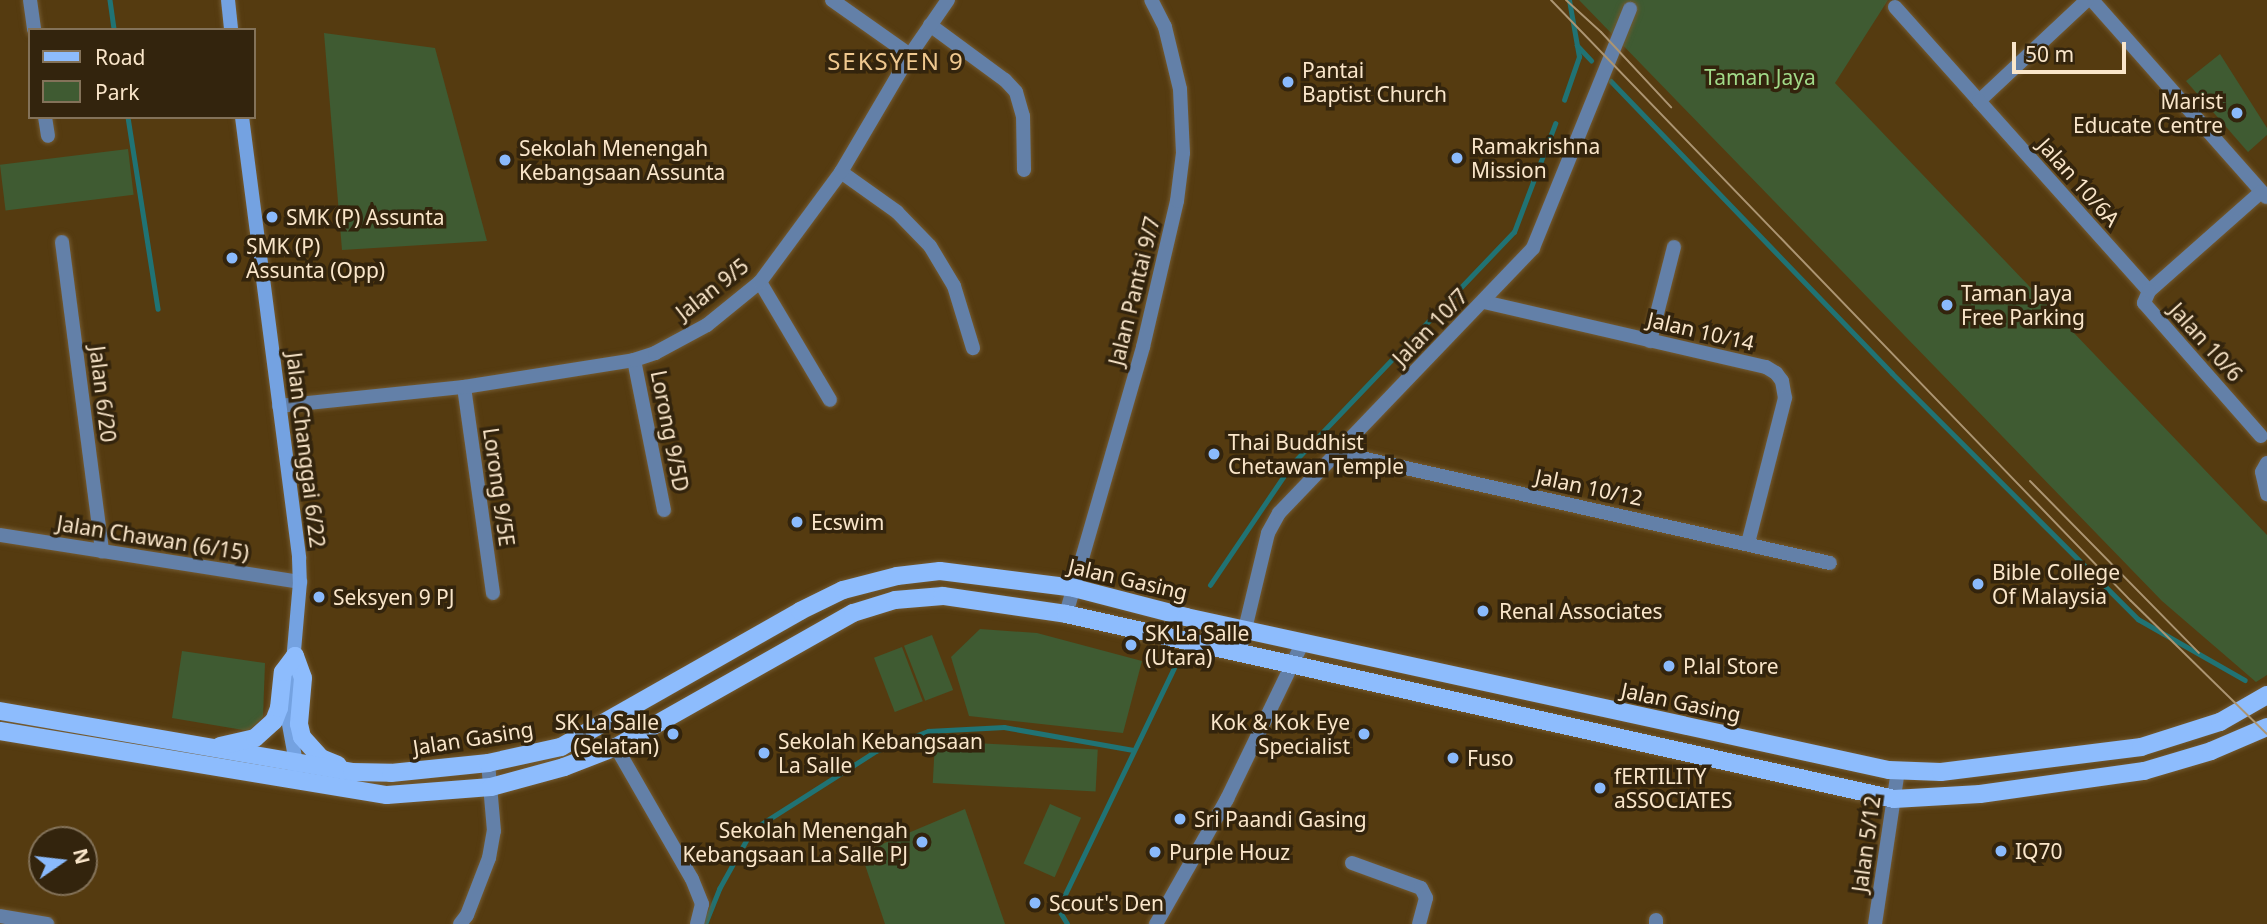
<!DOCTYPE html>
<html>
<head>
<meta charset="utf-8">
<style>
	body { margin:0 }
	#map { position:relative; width:2267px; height:924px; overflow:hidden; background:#553b10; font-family:"Noto Sans",sans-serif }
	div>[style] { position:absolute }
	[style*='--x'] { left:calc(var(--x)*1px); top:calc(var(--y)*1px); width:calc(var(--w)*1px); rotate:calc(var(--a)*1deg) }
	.green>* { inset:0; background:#3f5b32; transform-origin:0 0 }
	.stream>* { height:4.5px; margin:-2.25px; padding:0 2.25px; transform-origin:2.25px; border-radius:2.25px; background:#207374 }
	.roads { filter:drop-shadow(0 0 2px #735a31) drop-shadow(0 0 2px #735a31) }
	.street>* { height:14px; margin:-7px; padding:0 7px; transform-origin:7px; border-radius:7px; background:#6380a8 }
	.secondary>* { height:14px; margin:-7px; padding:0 7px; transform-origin:7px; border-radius:7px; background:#74a2e1 }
	.primary>* { height:18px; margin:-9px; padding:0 9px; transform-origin:9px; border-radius:9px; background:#8dbcfd }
	.tram>* { height:2px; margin:-1px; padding:0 1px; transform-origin:1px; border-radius:1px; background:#ac9572 }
	.dots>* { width:19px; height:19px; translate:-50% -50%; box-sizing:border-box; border:4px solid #33240d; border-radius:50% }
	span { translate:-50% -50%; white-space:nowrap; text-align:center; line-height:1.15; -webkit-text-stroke:7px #33240d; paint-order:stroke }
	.poi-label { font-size:21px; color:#fae6ca }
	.left { translate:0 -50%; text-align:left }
	.right { translate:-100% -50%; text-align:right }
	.park-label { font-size:21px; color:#a1da88 }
	.street-label { font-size:21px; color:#fae6ca }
	.quarter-label { font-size:24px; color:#efc88f; letter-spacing:2px }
	.legend { position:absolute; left:28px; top:28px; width:228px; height:91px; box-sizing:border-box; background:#33240d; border:2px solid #837259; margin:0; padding:9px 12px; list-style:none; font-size:21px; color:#fae6ca }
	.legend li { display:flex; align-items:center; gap:14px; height:35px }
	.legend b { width:35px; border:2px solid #837259 }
	.north { position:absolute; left:28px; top:826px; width:70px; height:70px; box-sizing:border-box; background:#33240d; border:2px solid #837259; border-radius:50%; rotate:76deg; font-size:19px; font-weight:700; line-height:28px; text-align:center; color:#fae6ca }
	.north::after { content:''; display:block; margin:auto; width:24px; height:32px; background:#8abafc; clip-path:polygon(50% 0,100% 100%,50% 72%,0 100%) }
	.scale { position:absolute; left:2012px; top:42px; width:114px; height:32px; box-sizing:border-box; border:4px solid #fae6ca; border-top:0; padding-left:9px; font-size:21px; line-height:24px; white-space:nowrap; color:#fae6ca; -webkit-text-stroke:5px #33240d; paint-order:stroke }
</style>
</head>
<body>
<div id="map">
	<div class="green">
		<i style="clip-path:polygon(1579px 0,1888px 0,1835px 83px,2267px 535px,2267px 675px,2256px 682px,2162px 601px)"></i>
		<i style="clip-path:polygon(324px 33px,435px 48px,487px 241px,342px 250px)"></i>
		<i style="clip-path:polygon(2220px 54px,2267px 128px,2267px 135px,2248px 152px,2186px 81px)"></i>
		<i style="left:128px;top:149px;width:46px;height:129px;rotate:83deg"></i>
		<i style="clip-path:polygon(980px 629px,1037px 633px,1142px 661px,1123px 733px,969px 716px,951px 657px)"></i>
		<i style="left:932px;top:635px;width:59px;height:30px;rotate:69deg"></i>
		<i style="left:902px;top:647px;width:58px;height:30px;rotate:69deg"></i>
		<i style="clip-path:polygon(182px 651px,265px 663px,263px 717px,249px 731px,172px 718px)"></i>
		<i style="left:935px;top:741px;width:163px;height:42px;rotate:3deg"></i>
		<i style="left:1050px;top:804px;width:34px;height:65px;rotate:24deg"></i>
		<i style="clip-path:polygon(965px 809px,1005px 924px,885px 924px,861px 853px)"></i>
	</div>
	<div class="stream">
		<i style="--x:110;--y:0;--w:30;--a:82"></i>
		<i style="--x:1577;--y:45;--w:21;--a:47"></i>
		<i style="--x:1611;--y:81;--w:405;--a:46.1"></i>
		<i style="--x:1892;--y:373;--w:348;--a:45"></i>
		<i style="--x:2138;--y:619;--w:123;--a:29.7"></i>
		<i style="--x:1564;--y:100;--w:46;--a:-70.8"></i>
		<i style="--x:1579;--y:57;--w:58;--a:-100"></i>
		<i style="--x:128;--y:117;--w:194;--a:81.1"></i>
		<i style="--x:1210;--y:585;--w:146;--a:-55.9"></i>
		<i style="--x:1292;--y:464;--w:321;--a:-46.3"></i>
		<i style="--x:1514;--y:232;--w:116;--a:-69.2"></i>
		<i style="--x:705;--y:924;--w:38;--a:-68"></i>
		<i style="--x:719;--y:889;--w:68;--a:-60.8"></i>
		<i style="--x:752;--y:830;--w:147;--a:-32.5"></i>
		<i style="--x:876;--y:751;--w:56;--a:-21"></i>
		<i style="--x:928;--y:731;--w:76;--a:-3"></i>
		<i style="--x:1004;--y:727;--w:131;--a:10.1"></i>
		<i style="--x:1067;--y:924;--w:17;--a:-121"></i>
		<i style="--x:1058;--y:909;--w:291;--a:-64.3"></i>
	</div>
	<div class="roads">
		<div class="street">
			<i style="--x:30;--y:0;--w:30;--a:82"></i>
			<i style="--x:832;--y:0;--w:95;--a:35.2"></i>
			<i style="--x:2092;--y:0;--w:263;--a:48.5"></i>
			<i style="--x:1895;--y:7;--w:126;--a:48.2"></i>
			<i style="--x:1979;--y:101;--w:148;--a:-43.1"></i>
			<i style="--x:930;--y:25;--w:93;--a:36.3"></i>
			<i style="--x:1005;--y:80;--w:16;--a:47"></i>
			<i style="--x:1016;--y:92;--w:25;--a:74"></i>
			<i style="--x:1023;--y:116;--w:54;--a:88.9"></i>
			<i style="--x:1979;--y:101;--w:255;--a:48.2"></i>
			<i style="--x:45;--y:117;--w:19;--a:81"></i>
			<i style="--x:841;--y:172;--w:69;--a:35.5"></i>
			<i style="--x:897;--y:212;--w:47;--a:45.9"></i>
			<i style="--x:930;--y:246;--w:47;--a:59"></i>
			<i style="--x:954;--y:286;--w:65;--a:73"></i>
			<i style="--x:2261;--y:192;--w:149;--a:138.5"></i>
			<i style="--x:2149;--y:291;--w:13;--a:113"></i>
			<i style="--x:2144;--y:303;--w:177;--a:48.7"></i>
			<i style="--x:62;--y:242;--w:312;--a:82.6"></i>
			<i style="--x:760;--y:282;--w:137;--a:59.3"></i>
			<i style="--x:1484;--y:302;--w:289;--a:13"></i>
			<i style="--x:1766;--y:367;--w:12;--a:31"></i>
			<i style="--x:1776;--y:373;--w:10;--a:53"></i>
			<i style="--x:1782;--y:381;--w:17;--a:80"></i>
			<i style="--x:1785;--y:398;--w:150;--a:104.3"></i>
			<i style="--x:1650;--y:341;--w:97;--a:-75.7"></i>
			<i style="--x:634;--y:360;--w:153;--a:78.7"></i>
			<i style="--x:464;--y:387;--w:208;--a:82"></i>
			<i style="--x:279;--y:406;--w:186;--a:-5.9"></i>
			<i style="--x:464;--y:387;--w:172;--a:-9"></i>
			<i style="--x:634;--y:360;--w:22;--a:-18"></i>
			<i style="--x:655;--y:353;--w:59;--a:-28.3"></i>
			<i style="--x:707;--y:325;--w:68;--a:-39.1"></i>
			<i style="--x:760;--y:282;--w:137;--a:-53.6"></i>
			<i style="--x:841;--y:172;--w:136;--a:-59.5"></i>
			<i style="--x:910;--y:55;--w:67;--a:-55.4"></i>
			<i style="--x:1339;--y:453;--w:503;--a:12.63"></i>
			<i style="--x:2267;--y:463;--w:10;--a:119"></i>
			<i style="--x:2262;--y:472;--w:23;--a:77"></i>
			<i style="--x:0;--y:535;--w:304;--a:8.9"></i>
			<i style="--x:1066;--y:614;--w:278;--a:-73.9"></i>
			<i style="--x:1143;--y:347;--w:150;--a:-76.9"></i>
			<i style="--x:1177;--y:201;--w:48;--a:-82.9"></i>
			<i style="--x:1183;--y:153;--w:64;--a:-92.7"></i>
			<i style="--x:1180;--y:89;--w:64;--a:-103.6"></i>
			<i style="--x:1165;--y:27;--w:30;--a:-117"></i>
			<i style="--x:1239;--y:654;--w:124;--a:-76.5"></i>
			<i style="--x:1268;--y:533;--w:23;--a:-61"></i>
			<i style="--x:1279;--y:513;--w:367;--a:-46.2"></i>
			<i style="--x:1533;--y:248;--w:258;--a:-67.9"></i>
			<i style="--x:616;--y:747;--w:152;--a:60.1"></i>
			<i style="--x:692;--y:879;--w:27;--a:68"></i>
			<i style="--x:702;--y:904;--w:21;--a:104"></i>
			<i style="--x:1352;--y:863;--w:73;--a:19.9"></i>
			<i style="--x:1421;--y:888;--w:11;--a:63"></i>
			<i style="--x:1426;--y:898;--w:27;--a:105"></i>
			<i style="--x:0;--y:916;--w:48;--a:9.7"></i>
			<i style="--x:460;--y:924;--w:11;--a:-52"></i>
			<i style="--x:467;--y:915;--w:61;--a:-68.9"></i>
			<i style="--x:489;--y:858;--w:27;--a:-80"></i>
			<i style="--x:494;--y:831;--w:68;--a:-95"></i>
			<i style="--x:1156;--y:924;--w:144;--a:-60.4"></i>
			<i style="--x:1227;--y:799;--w:174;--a:-64.2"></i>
			<i style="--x:1656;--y:924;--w:4;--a:-90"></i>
			<i style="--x:1875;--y:924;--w:155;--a:-81.5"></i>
		</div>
		<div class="secondary">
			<i style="--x:228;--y:0;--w:30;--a:84"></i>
			<i style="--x:242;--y:117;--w:445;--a:82.6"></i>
			<i style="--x:299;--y:558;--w:24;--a:88"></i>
			<i style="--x:300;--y:582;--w:138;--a:95"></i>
			<i style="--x:288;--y:719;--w:50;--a:79.6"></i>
		</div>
		<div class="primary">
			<i style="--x:295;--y:656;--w:23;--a:70"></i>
			<i style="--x:303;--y:678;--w:46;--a:95"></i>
			<i style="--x:299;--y:724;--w:13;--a:77"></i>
			<i style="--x:302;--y:737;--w:28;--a:48"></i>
			<i style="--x:321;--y:758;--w:18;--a:22"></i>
			<i style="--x:0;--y:711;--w:357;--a:9.8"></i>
			<i style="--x:352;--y:772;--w:39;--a:1"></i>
			<i style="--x:391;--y:773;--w:98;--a:-5.9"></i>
			<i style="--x:488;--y:763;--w:75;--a:-12.4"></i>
			<i style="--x:561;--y:747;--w:275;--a:-29.6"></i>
			<i style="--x:800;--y:611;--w:48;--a:-26"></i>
			<i style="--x:843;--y:590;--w:56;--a:-14.5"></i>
			<i style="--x:897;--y:576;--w:43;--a:-6.6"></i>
			<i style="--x:940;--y:571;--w:135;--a:7.2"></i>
			<i style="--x:1074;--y:588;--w:116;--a:14.5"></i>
			<i style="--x:1186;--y:617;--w:719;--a:12.28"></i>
			<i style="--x:1889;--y:770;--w:52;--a:2.2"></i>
			<i style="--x:1941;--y:772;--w:202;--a:-7.1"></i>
			<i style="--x:2141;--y:747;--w:83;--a:-17.6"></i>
			<i style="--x:2220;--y:722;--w:54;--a:-29.9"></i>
			<i style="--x:0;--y:731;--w:392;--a:9.4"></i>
			<i style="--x:387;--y:795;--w:104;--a:-4.4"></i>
			<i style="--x:491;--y:787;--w:76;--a:-15.3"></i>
			<i style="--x:564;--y:767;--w:56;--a:-21"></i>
			<i style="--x:616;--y:747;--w:272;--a:-29.5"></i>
			<i style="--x:853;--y:613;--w:44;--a:-17.2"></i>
			<i style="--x:895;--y:600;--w:48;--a:-4.8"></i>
			<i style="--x:943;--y:596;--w:124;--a:8.3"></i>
			<i style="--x:1066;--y:614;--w:848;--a:12.59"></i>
			<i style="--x:1894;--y:799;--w:86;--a:-3.3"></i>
			<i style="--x:1980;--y:794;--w:166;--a:-8"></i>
			<i style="--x:2144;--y:771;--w:70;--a:-16.6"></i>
			<i style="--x:2211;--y:751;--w:61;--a:-23.2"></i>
			<i style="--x:220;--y:746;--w:36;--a:-13"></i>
			<i style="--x:255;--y:738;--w:25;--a:-42"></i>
			<i style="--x:274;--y:721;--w:14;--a:-69"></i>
			<i style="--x:279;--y:708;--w:36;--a:-84"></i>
			<i style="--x:283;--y:672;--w:20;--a:-53"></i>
		</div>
	</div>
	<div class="tram">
		<i style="--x:1551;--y:0;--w:835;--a:46.02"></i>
		<i style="--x:2131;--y:601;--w:190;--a:44.4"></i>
		<i style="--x:1566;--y:0;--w:47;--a:42.4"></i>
		<i style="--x:1601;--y:32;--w:103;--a:47"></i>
		<i style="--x:2030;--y:481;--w:241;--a:45.5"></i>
	</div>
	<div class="dots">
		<i style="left:1288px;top:82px;background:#8abafc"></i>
		<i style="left:2237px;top:113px;background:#8abafc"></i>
		<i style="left:1457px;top:158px;background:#8abafc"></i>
		<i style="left:505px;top:160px;background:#8abafc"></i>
		<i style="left:272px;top:217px;background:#8abafc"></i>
		<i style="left:232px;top:258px;background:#8abafc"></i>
		<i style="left:1947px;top:305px;background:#8abafc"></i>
		<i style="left:1214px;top:454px;background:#8abafc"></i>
		<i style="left:797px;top:522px;background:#8abafc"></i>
		<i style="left:1978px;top:584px;background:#8abafc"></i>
		<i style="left:319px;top:597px;background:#8abafc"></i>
		<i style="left:1483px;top:611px;background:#8abafc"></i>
		<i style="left:1131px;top:645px;background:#8abafc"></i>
		<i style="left:1669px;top:666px;background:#8abafc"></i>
		<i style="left:673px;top:734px;background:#8abafc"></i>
		<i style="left:1364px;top:734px;background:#8abafc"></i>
		<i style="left:764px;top:753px;background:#8abafc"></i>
		<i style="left:1453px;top:758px;background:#8abafc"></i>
		<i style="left:1600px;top:788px;background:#8abafc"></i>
		<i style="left:1180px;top:819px;background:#8abafc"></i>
		<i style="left:922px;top:842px;background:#8abafc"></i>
		<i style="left:2001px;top:851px;background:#8abafc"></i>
		<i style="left:1155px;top:852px;background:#8abafc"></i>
		<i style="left:1035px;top:903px;background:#8abafc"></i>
	</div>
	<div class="poi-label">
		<span class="left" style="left:1302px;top:82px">Pantai<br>Baptist Church</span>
		<span class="right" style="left:2223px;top:113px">Marist<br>Educate Centre</span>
		<span class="left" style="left:1471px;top:158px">Ramakrishna<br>Mission</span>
		<span class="left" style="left:519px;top:160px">Sekolah Menengah<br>Kebangsaan Assunta</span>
		<span class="left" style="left:286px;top:217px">SMK (P) Assunta</span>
		<span class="left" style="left:246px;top:258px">SMK (P)<br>Assunta (Opp)</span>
		<span class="left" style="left:1961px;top:305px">Taman Jaya<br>Free Parking</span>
		<span class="left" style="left:1228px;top:454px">Thai Buddhist<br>Chetawan Temple</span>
		<span class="left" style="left:811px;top:522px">Ecswim</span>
		<span class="left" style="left:1992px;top:584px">Bible College<br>Of Malaysia</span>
		<span class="left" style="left:333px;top:597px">Seksyen 9 PJ</span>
		<span class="left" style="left:1499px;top:611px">Renal Associates</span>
		<span class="left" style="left:1145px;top:645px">SK La Salle<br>(Utara)</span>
		<span class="left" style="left:1683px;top:666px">P.lal Store</span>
		<span class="right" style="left:659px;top:734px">SK La Salle<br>(Selatan)</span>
		<span class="right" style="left:1350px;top:734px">Kok &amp; Kok Eye<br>Specialist</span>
		<span class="left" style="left:778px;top:753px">Sekolah Kebangsaan<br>La Salle</span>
		<span class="left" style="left:1467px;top:758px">Fuso</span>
		<span class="left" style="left:1614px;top:788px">fERTILITY<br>aSSOCIATES</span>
		<span class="left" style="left:1194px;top:819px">Sri Paandi Gasing</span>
		<span class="right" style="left:908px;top:842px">Sekolah Menengah<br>Kebangsaan La Salle PJ</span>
		<span class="left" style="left:2015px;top:851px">IQ70</span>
		<span class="left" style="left:1169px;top:852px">Purple Houz</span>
		<span class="left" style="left:1049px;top:903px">Scout's Den</span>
	</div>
	<div class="park-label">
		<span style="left:1760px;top:77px">Taman Jaya</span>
	</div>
	<div class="street-label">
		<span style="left:2079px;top:182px;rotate:48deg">Jalan 10/6A</span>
		<span style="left:712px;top:289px;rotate:-38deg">Jalan 9/5</span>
		<span style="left:1134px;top:291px;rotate:-76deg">Jalan Pantai 9/7</span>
		<span style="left:1430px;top:327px;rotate:-46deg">Jalan 10/7</span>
		<span style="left:1701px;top:331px;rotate:13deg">Jalan 10/14</span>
		<span style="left:2206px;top:342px;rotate:48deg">Jalan 10/6</span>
		<span style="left:103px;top:394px;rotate:83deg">Jalan 6/20</span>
		<span style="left:670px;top:431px;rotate:79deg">Lorong 9/5D</span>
		<span style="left:306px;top:450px;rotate:83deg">Jalan Changgai 6/22</span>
		<span style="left:499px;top:487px;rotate:82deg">Lorong 9/5E</span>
		<span style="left:1589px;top:487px;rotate:12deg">Jalan 10/12</span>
		<span style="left:153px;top:538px;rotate:9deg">Jalan Chawan (6/15)</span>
		<span style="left:1128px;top:579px;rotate:13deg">Jalan Gasing</span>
		<span style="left:1681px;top:702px;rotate:12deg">Jalan Gasing</span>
		<span style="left:473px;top:738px;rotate:-9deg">Jalan Gasing</span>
		<span style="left:1866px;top:844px;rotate:-82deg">Jalan 5/12</span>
	</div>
	<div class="quarter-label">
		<span style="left:896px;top:61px">SEKSYEN 9</span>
	</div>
	<ul class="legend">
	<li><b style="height:9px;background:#8dbcfd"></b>Road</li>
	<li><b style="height:19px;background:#3f5b32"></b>Park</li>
	</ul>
	<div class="north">N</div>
	<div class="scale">50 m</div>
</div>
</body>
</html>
